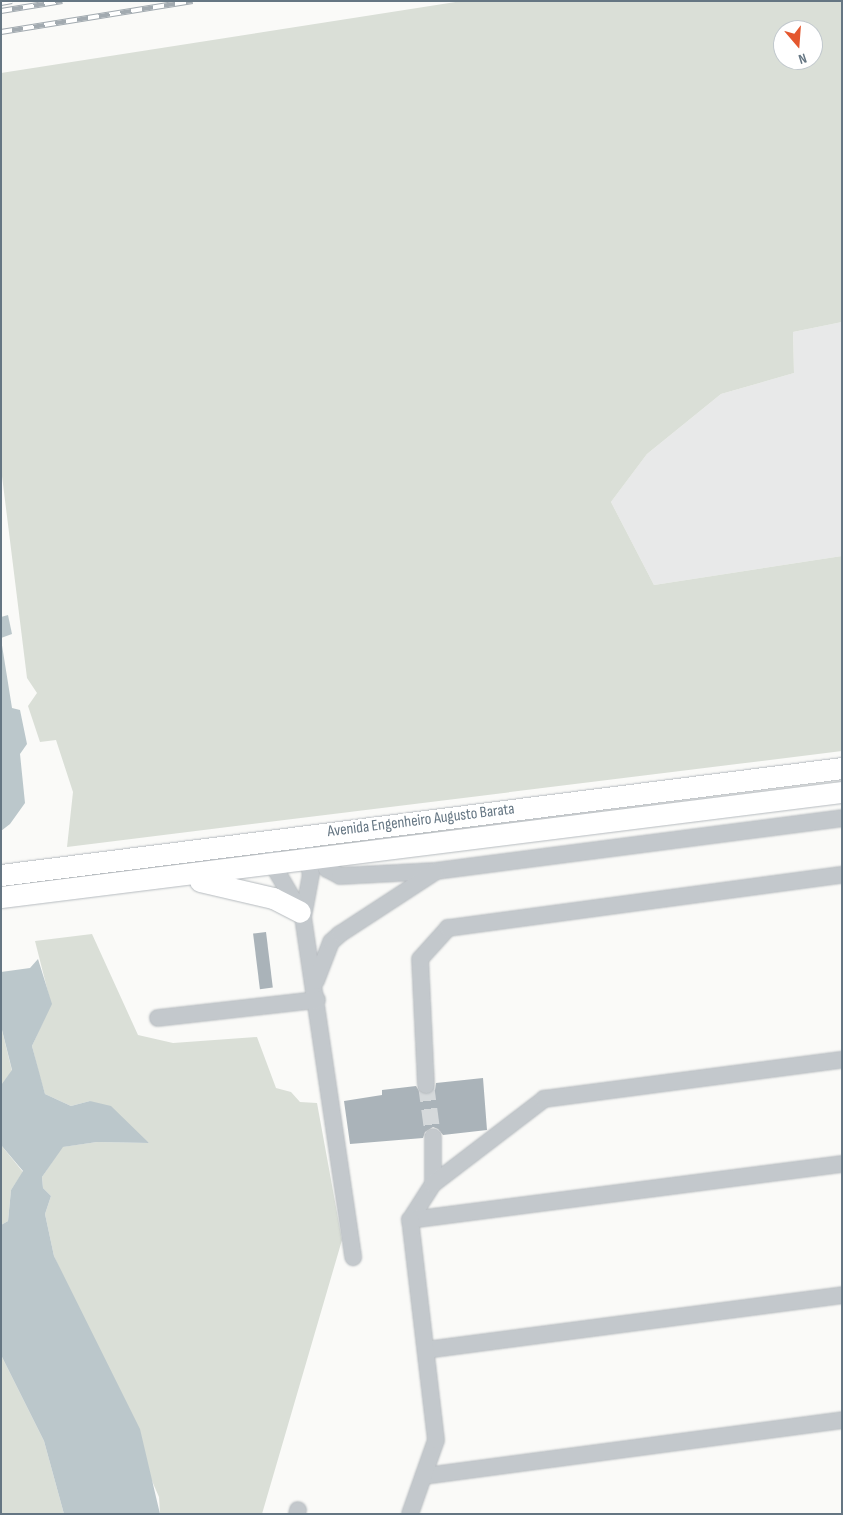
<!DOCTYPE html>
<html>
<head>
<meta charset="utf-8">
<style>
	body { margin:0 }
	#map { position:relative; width:843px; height:1515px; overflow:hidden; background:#fafaf8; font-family:"Sofia Sans Condensed",sans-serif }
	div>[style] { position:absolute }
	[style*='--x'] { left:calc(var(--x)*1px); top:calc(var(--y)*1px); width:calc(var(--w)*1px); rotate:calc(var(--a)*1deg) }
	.built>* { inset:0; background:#e8e9e9 }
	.green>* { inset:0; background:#dadfd7 }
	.water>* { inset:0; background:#bbc7cb }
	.building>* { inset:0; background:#aab3b9; transform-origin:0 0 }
	.minor-tunnel>* { height:16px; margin-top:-8px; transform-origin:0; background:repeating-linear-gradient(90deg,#d5d9db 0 16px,transparent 0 24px) }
	.roads { filter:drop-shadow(0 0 1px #b5babe) drop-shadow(0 0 1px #b5babe) }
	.minor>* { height:16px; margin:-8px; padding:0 8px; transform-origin:8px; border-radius:8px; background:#c3c8cc }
	.major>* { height:21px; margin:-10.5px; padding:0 10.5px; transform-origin:10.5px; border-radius:10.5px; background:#fff }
	.rail>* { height:5.5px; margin-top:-2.75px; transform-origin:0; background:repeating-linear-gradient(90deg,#fff 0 11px,#a2aab0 0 22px); box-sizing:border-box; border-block:1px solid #a2aab0 }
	span { translate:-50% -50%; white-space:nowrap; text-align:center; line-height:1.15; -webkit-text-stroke:5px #fff; paint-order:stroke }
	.street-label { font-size:16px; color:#657683 }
	.frame { position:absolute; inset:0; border:2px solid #657683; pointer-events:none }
	.north { position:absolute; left:773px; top:20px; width:50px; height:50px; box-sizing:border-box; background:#fff; border:1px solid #c1c8cd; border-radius:50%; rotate:162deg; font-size:14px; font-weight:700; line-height:20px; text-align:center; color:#657683 }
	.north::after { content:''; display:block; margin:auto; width:18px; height:22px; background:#e4572e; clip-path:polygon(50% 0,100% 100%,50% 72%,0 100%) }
</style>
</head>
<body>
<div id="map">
	<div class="built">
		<i style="clip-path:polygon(842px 322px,842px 556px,654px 585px,611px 502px,647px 454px,721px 394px,794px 373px,793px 332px)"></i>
	</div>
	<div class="green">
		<i style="clip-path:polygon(evenodd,462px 1px,842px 1px,842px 322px,793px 332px,794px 373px,721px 394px,647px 454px,611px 502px,654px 585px,842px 556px,842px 751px,67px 847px,73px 792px,56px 740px,40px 742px,28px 706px,37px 693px,27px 678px,1px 468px,1px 73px,462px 1px,783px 30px,813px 30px,813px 60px,783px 60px,783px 30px)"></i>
		<i style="clip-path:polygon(92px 934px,138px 1035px,173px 1043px,257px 1037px,276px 1088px,291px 1092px,300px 1102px,317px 1103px,342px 1240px,262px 1514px,160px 1514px,159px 1497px,54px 1256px,45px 1214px,51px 1196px,43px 1188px,42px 1177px,62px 1147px,97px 1142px,149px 1143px,90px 1101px,71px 1106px,45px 1094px,39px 1074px,32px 1046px,51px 1004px,35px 941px)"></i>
		<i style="clip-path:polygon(1px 1026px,12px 1071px,1px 1085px)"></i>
		<i style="clip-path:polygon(1px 1145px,23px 1172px,11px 1190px,8px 1221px,1px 1225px)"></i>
		<i style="clip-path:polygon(1px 1355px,44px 1441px,64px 1514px,1px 1514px)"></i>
	</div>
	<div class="water">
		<i style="clip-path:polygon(8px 615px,12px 634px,1px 638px,1px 617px)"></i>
		<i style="clip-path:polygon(1px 639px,12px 708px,20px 710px,27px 744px,20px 754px,25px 803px,10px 824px,1px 831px)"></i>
		<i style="clip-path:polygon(38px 959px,52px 1004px,32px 1046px,45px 1094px,71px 1106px,90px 1101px,111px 1106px,149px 1143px,97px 1142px,63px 1147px,42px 1177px,43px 1188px,51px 1196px,45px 1214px,54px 1256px,140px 1429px,160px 1514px,64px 1514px,44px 1441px,1px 1355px,1px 1225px,8px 1221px,11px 1190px,23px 1171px,1px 1145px,1px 1085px,12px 1070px,1px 1026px,1px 972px,30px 968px)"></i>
	</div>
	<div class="building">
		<i style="left:266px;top:932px;width:56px;height:13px;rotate:83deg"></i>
		<i style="clip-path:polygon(483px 1078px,487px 1130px,443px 1135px,438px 1129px,433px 1127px,425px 1132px,423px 1138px,350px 1144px,344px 1101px,382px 1095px,382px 1090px,416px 1086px,421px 1094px,427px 1095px,435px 1090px,436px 1083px)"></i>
	</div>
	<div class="minor-tunnel">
		<i style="--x:426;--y:1085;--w:52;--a:82.3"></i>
	</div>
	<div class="roads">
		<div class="minor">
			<i style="--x:304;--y:836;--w:39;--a:80"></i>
			<i style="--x:311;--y:874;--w:44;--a:100.5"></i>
			<i style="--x:303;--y:917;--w:344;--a:81.6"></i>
			<i style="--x:271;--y:853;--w:12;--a:81"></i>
			<i style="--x:273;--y:865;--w:56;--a:59.7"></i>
			<i style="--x:321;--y:859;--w:12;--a:59"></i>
			<i style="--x:327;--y:869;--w:15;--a:28"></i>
			<i style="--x:340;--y:876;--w:96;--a:-3"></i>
			<i style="--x:436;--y:871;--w:409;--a:-7.4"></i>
			<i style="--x:316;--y:981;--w:42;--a:-69"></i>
			<i style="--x:331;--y:942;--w:12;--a:-42"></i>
			<i style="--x:340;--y:934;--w:113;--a:-33.1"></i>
			<i style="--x:158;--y:1018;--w:160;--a:-6.5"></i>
			<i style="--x:426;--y:1085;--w:126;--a:-92.7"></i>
			<i style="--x:420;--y:959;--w:42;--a:-47.9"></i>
			<i style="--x:448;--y:928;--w:398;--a:-7.7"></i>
			<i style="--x:433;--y:1137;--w:47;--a:90"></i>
			<i style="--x:433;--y:1184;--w:43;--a:122.6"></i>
			<i style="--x:410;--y:1220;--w:436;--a:-7.4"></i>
			<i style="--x:433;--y:1184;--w:140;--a:-37.4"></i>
			<i style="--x:544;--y:1099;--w:301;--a:-7.5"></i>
			<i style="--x:426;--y:1350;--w:420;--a:-7.5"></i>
			<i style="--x:424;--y:1476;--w:422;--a:-7.6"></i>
			<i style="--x:297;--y:1514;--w:4;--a:-76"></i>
			<i style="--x:410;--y:1514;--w:78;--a:-70.6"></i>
			<i style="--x:436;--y:1440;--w:222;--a:-96.7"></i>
		</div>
		<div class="major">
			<i style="--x:1;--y:875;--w:848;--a:-7.25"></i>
			<i style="--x:200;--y:881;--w:75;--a:13.1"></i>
			<i style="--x:273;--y:898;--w:30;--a:27"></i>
			<i style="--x:1;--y:897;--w:848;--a:-7.12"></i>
		</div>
	</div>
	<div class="rail">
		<i style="--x:1;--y:3;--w:11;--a:-10"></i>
		<i style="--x:1;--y:11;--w:62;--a:-9.3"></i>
		<i style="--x:1;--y:32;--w:194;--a:-9.2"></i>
	</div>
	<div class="street-label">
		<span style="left:421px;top:821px;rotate:-7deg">Avenida Engenheiro Augusto Barata</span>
	</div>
	<div class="frame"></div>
	<div class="north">N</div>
</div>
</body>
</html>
